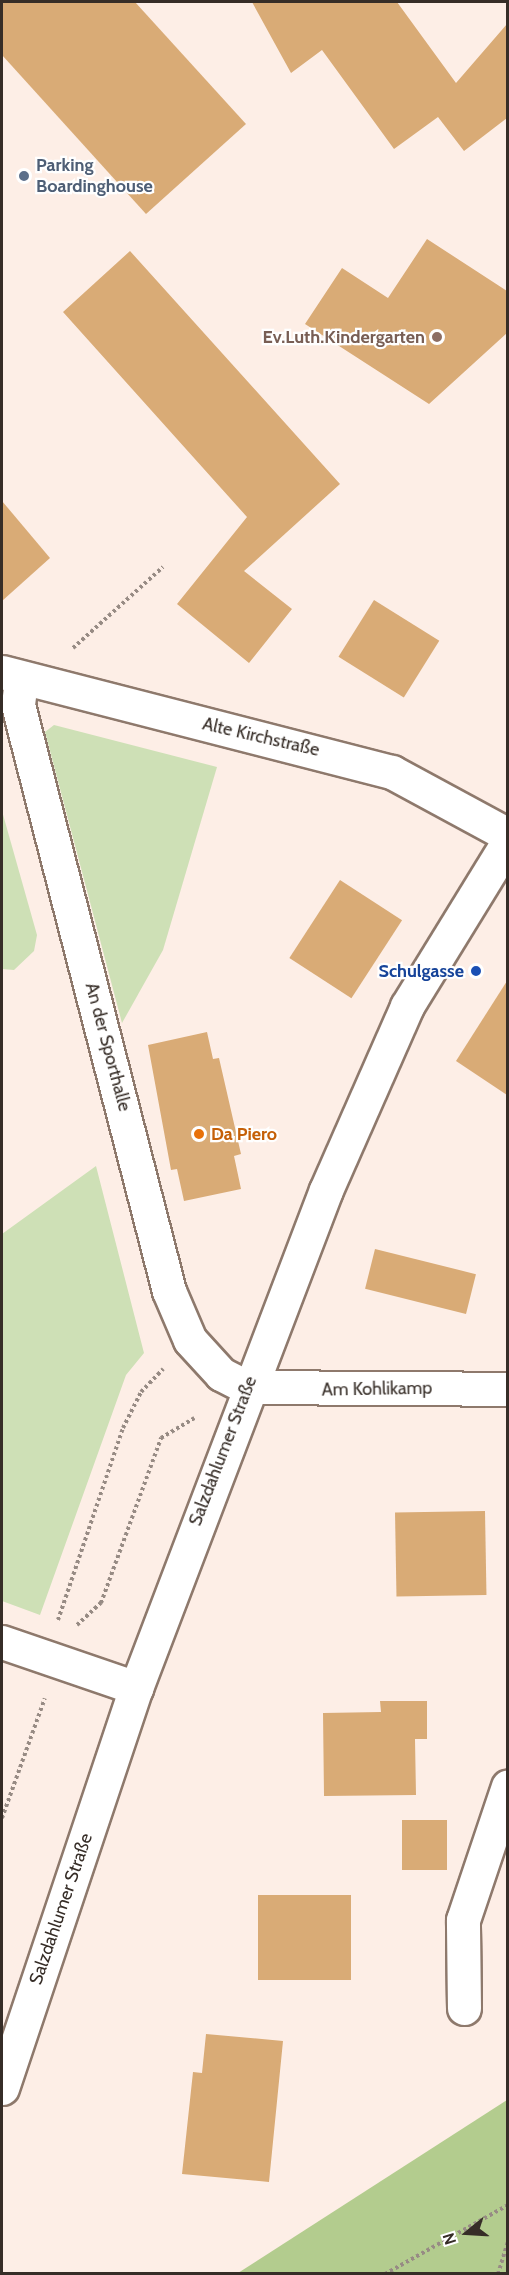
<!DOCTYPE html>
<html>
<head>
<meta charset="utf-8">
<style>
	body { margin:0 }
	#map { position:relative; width:509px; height:2275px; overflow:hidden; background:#fdeee6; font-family:Cabin,sans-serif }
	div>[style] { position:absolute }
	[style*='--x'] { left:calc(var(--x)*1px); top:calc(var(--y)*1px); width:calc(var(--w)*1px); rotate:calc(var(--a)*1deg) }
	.green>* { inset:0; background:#cee0b6 }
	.forest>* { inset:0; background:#b3cc8e }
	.building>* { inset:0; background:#d9ab76; transform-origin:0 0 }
	.path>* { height:4px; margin-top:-2px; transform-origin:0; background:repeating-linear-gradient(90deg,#978b84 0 3px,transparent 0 6px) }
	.roads { filter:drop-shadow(2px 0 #8e796c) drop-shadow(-2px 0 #8e796c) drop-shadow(0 2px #8e796c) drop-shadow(0 -2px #8e796c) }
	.street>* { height:33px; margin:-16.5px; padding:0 16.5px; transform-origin:16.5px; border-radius:16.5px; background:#fff }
	.secondary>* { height:33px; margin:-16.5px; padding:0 16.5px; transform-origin:16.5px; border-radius:16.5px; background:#fff }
	.dots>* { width:16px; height:16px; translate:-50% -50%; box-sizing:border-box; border:3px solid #fff; border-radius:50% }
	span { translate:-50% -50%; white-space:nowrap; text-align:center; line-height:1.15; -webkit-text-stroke:4.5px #fff; paint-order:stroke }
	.service-label { font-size:18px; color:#4e5e75; font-weight:700 }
	.left { translate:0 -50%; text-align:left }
	.education-label { font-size:18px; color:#785e54; font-weight:700 }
	.right { translate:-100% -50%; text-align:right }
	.street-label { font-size:18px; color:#362d27 }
	.transit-label { font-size:18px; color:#164399; font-weight:700 }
	.food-label { font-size:18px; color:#c56008; font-weight:700 }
	.frame { position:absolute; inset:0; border:3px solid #362d27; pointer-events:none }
	.north { position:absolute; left:437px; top:2203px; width:60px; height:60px; -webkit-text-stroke:4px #fff; paint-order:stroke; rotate:252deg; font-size:16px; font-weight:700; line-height:24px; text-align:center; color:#362d27 }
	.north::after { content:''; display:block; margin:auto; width:21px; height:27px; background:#362d27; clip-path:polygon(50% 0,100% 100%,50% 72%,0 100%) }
</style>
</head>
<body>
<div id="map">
	<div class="green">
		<div style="clip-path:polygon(54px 725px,217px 767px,163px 950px,122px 1023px,45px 732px)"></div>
		<div style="clip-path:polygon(2px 811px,37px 935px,34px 951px,14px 970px,2px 969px)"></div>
		<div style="clip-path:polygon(96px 1166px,144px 1353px,126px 1375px,40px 1615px,2px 1601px,2px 1234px)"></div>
	</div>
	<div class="forest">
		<div style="clip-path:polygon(507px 2100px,507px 2273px,238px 2273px)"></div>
	</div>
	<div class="building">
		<div style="clip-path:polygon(2px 2px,135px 2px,246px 124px,146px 214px,2px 55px)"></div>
		<div style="clip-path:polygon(252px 2px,397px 2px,456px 83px,507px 24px,507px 118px,464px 151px,438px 117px,394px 149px,322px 50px,291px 73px)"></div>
		<div style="clip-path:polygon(427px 239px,507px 291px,507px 333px,429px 404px,305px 324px,342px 268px,388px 298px)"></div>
		<div style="clip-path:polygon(130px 251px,340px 484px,244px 571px,292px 609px,249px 663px,177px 604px,247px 517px,63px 312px)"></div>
		<div style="clip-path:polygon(2px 501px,50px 558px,2px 601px)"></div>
		<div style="left:374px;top:600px;width:77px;height:67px;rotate:32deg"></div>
		<div style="left:340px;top:880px;width:74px;height:93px;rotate:33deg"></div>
		<div style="clip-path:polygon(507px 981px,507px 1095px,456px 1061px)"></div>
		<div style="clip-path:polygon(207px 1032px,213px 1059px,219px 1058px,241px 1154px,234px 1156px,241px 1189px,184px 1201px,177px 1169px,171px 1170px,148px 1045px)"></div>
		<div style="left:375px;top:1249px;width:104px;height:41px;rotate:14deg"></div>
		<div style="left:485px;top:1511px;width:84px;height:90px;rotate:89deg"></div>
		<div style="clip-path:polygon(380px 1701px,427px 1701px,427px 1739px,415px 1739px,416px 1795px,324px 1796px,323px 1713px,381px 1712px)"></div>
		<div style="left:402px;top:1820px;width:45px;height:50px"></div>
		<div style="left:258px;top:1895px;width:93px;height:85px"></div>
		<div style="clip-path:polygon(206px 2034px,283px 2041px,269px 2182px,182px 2174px,193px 2072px,202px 2073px)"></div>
	</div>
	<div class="path">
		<div style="--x:73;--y:648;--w:121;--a:-42"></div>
		<div style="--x:58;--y:1620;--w:203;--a:-71.3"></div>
		<div style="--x:123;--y:1428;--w:40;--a:-63.4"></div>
		<div style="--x:141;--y:1392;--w:32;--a:-46"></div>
		<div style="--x:77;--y:1625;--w:33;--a:-43"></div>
		<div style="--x:101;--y:1603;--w:176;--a:-70"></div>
		<div style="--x:161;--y:1438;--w:39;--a:-31"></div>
		<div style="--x:2;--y:1818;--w:127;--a:-70.3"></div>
		<div style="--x:385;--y:2274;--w:141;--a:-29.3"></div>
		<div style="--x:498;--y:2274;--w:34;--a:-73"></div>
	</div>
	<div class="roads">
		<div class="street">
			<div style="--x:246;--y:1387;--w:262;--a:0.4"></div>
			<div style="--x:2;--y:1642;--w:142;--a:18.9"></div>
			<div style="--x:464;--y:2008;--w:88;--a:-90.7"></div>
			<div style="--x:463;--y:1920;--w:141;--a:-71.4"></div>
		</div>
		<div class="secondary">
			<div style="--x:2;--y:672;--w:403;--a:14.4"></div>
			<div style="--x:392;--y:772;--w:132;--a:28.5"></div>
			<div style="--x:21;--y:680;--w:25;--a:97"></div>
			<div style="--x:18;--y:705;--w:605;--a:75.55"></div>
			<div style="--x:169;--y:1291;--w:53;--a:66.8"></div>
			<div style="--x:190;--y:1340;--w:46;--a:47.6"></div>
			<div style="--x:221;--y:1374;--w:28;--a:27"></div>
			<div style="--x:2;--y:2088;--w:422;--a:-71.5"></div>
			<div style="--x:136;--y:1688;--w:533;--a:-69.12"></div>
			<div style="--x:326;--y:1190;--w:201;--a:-66.2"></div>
			<div style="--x:407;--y:1006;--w:193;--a:-58.4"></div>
		</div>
	</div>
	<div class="dots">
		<div style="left:24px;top:176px;background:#5c6f8a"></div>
		<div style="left:437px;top:337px;background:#8d6e63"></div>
		<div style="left:476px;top:971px;background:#1a4fb4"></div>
		<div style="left:199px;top:1134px;background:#e8710a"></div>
	</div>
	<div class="service-label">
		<span class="left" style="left:36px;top:176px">Parking<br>Boardinghouse</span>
	</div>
	<div class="education-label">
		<span class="right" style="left:425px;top:337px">Ev.Luth.Kindergarten</span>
	</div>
	<div class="street-label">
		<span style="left:261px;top:737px;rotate:13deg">Alte Kirchstraße</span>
		<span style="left:108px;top:1047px;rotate:75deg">An der Sporthalle</span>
		<span style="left:377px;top:1389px;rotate:-1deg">Am Kohlikamp</span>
		<span style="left:223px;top:1451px;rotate:-69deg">Salzdahlumer Straße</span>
		<span style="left:61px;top:1909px;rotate:-71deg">Salzdahlumer Straße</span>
	</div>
	<div class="transit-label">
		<span class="right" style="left:464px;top:971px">Schulgasse</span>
	</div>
	<div class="food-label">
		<span class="left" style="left:211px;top:1134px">Da Piero</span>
	</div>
	<div class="frame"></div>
	<div class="north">N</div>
</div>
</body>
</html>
